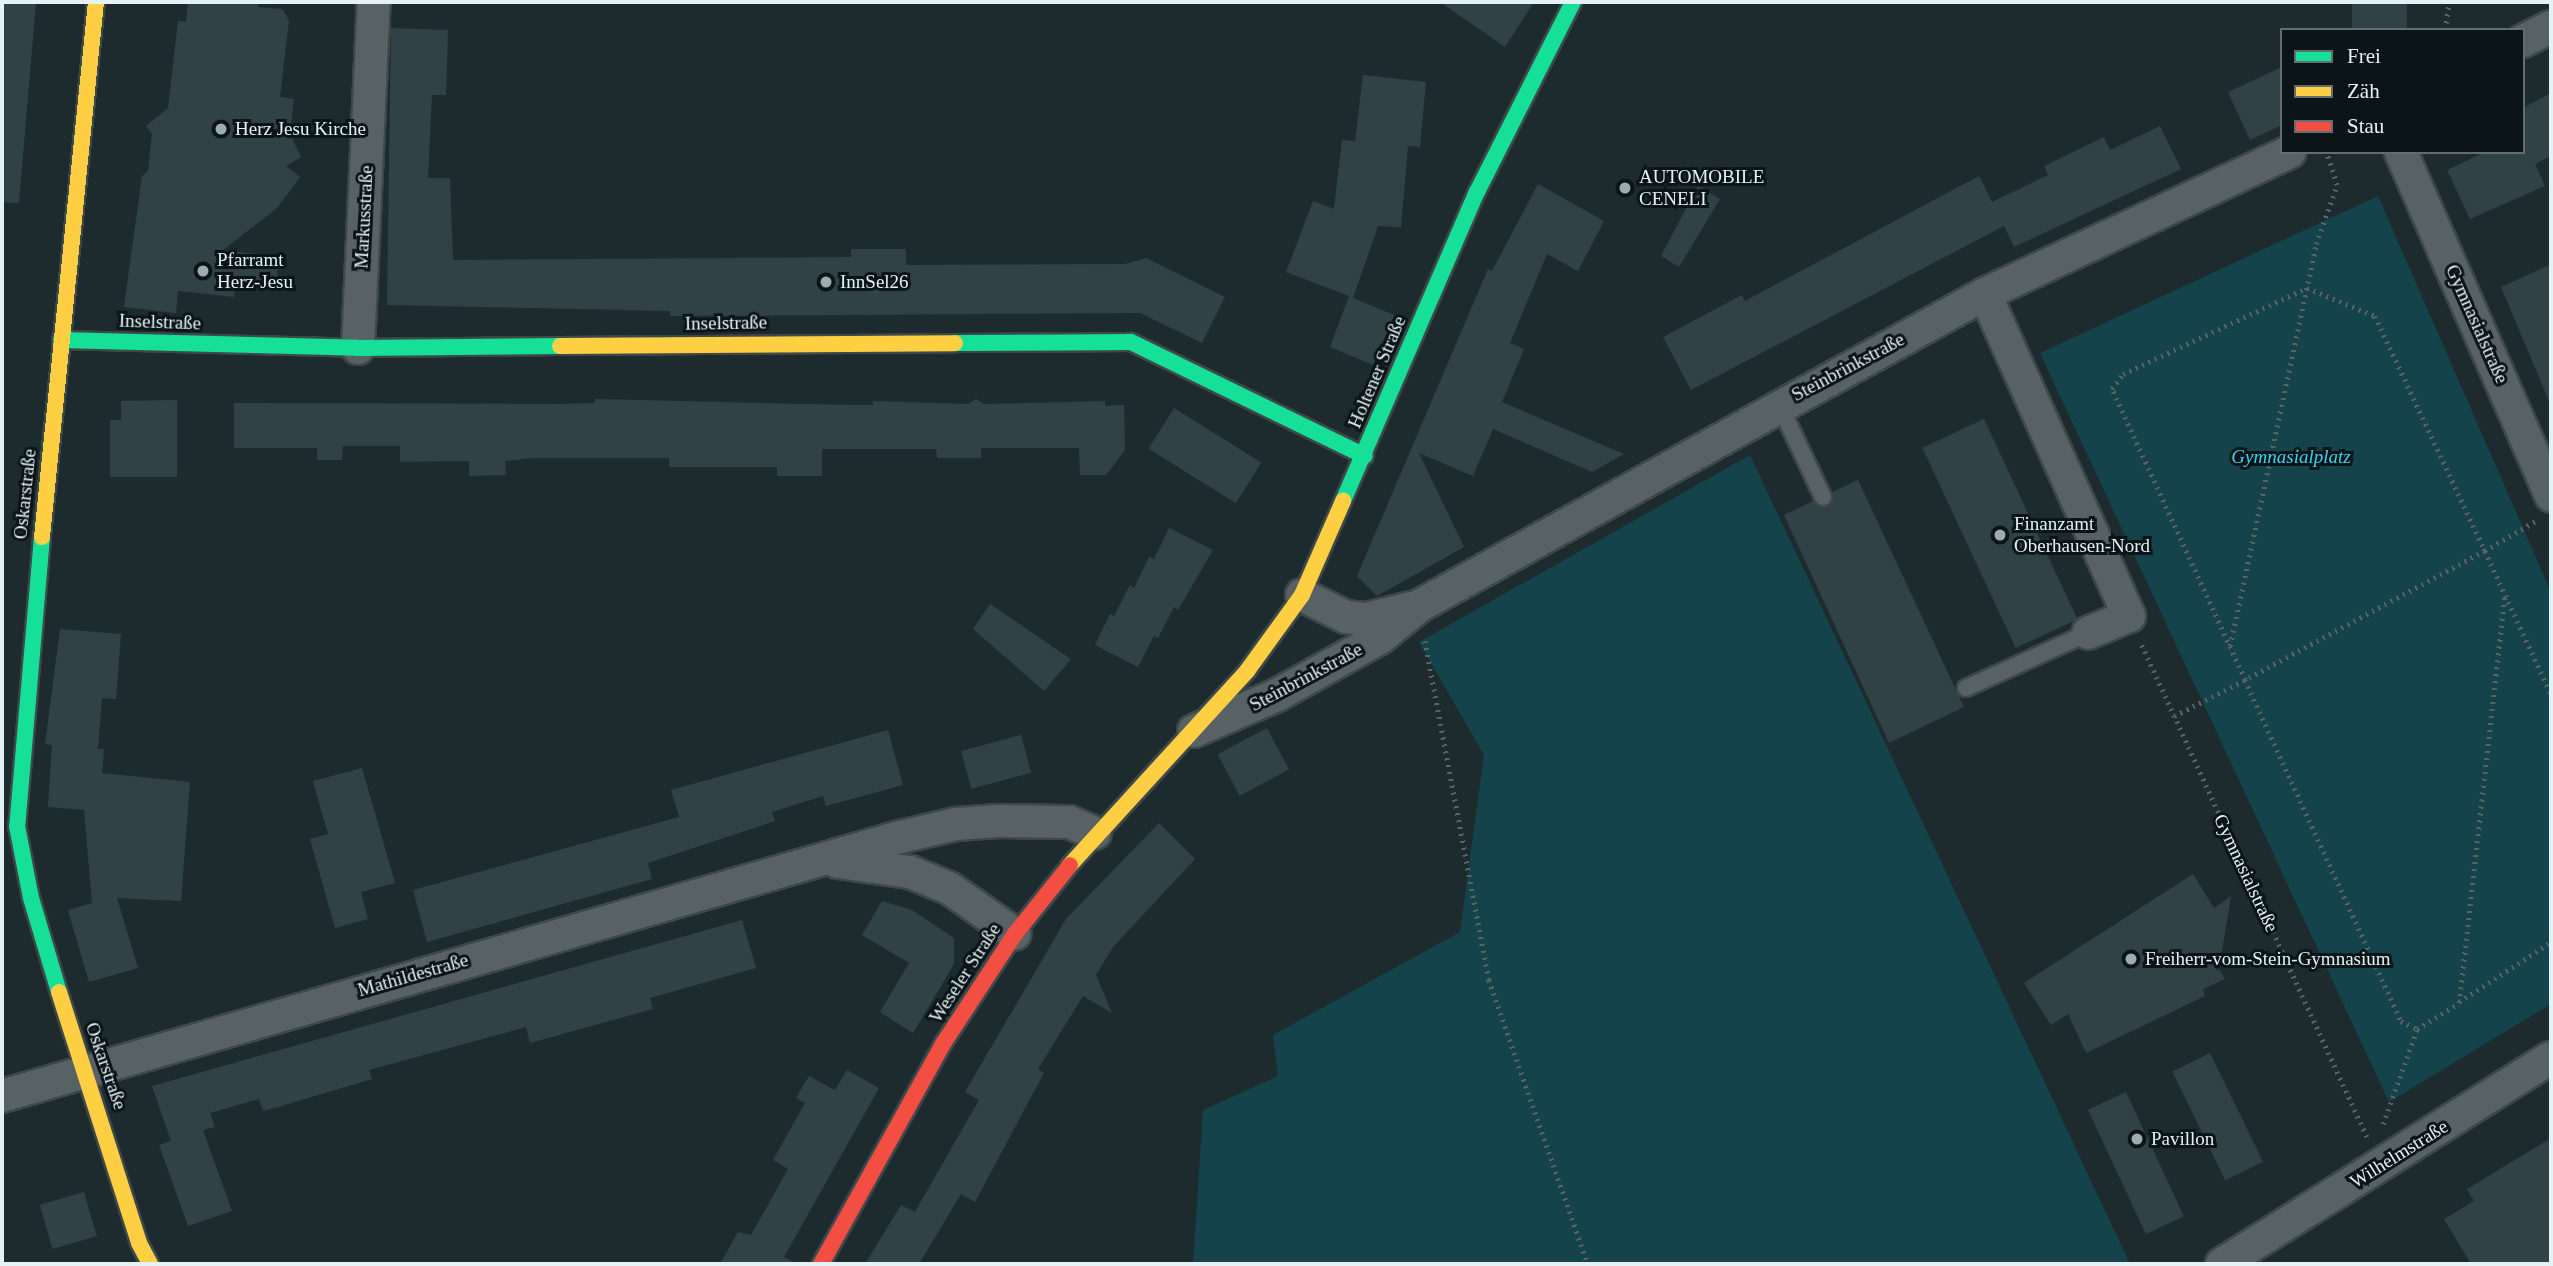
<!DOCTYPE html>
<html>
<head>
<meta charset="utf-8">
<style>
	body { margin:0 }
	#map { position:relative; width:2553px; height:1266px; overflow:hidden; background:#1e2b2e; font-family:Georgia,serif }
	div>[style] { position:absolute }
	[style*='--x'] { left:calc(var(--x)*1px); top:calc(var(--y)*1px); width:calc(var(--w)*1px); rotate:calc(var(--a)*1deg) }
	.green>* { inset:0; background:#15434c }
	.building>* { inset:0; background:#314246; transform-origin:0 0 }
	.path>* { height:4.5px; margin-top:-2.25px; transform-origin:0; background:repeating-linear-gradient(90deg,#596264 0 2px,transparent 0 7px) }
	.roads { filter:drop-shadow(2px 0 #3d484a) drop-shadow(-2px 0 #3d484a) drop-shadow(0 2px #3d484a) drop-shadow(0 -2px #3d484a) }
	.lane>* { height:16px; margin:-8px; padding:0 8px; transform-origin:8px; border-radius:8px; background:#586264 }
	.street>* { height:32px; margin:-16px; padding:0 16px; transform-origin:16px; border-radius:16px; background:#586264 }
	.fast>* { height:16px; margin:-8px; padding:0 8px; transform-origin:8px; border-radius:8px; background:#16e098 }
	.slow>* { height:16px; margin:-8px; padding:0 8px; transform-origin:8px; border-radius:8px; background:#ffcf43 }
	.jam>* { height:16px; margin:-8px; padding:0 8px; transform-origin:8px; border-radius:8px; background:#f24e42 }
	.dots>* { width:19px; height:19px; translate:-50% -50%; box-sizing:border-box; border:4px solid #0b1518; border-radius:50% }
	span { translate:-50% -50%; white-space:nowrap; text-align:center; line-height:1.15; -webkit-text-stroke:6px #0b1518; paint-order:stroke }
	.poi-label { font-size:19px; color:#e4f2f5 }
	.left { translate:0 -50%; text-align:left }
	.street-label { font-size:19px; color:#e4f2f5 }
	.park-label { font-size:19px; color:#2bd8f6; font-style:italic }
	.frame { position:absolute; inset:0; border:4px solid #e4f2f5; pointer-events:none }
	.legend { position:absolute; left:2280px; top:28px; width:245px; height:126px; box-sizing:border-box; background:#0b1518; border:2px solid #626d70; margin:0; padding:9px 12px; list-style:none; font-size:21px; color:#e4f2f5 }
	.legend li { display:flex; align-items:center; gap:14px; height:35px }
	.legend b { width:35px; border:2px solid #626d70 }
</style>
</head>
<body>
<div id="map">
	<div class="green">
		<div style="clip-path:polygon(2378px 196px,2551px 592px,2551px 1004px,2389px 1102px,2040px 353px)"></div>
		<div style="clip-path:polygon(1750px 455px,2130px 1264px,1193px 1264px,1203px 1110px,1278px 1076px,1273px 1035px,1460px 932px,1484px 755px,1419px 642px)"></div>
	</div>
	<div class="building">
		<div style="clip-path:polygon(2px 2px,36px 2px,19px 203px,2px 202px)"></div>
		<div style="clip-path:polygon(188px 2px,258px 2px,258px 7px,282px 9px,289px 20px,280px 97px,294px 99px,290px 134px,301px 157px,286px 166px,300px 177px,277px 208px,223px 250px,280px 257px,276px 286px,236px 281px,234px 297px,178px 291px,176px 313px,124px 307px,142px 176px,148px 171px,152px 134px,146px 126px,168px 108px,178px 21px,186px 22px)"></div>
		<div style="clip-path:polygon(1440px 2px,1534px 2px,1505px 47px)"></div>
		<div style="left:2352px;top:2px;width:55px;height:28px"></div>
		<div style="clip-path:polygon(391px 28px,448px 30px,446px 95px,432px 95px,428px 178px,450px 178px,453px 260px,851px 257px,851px 249px,906px 249px,906px 265px,1125px 264px,1146px 258px,1225px 297px,1202px 343px,1140px 313px,670px 316px,670px 311px,387px 305px)"></div>
		<div style="clip-path:polygon(2282px 67px,2282px 125px,2250px 140px,2228px 92px)"></div>
		<div style="clip-path:polygon(1363px 75px,1426px 82px,1420px 147px,1408px 146px,1401px 227px,1378px 226px,1353px 298px,1394px 315px,1373px 365px,1330px 347px,1349px 296px,1286px 272px,1313px 201px,1334px 209px,1342px 140px,1355px 141px)"></div>
		<div style="clip-path:polygon(2551px 93px,2551px 156px,2535px 164px,2545px 186px,2470px 219px,2447px 170px,2485px 152px,2523px 152px,2523px 108px)"></div>
		<div style="clip-path:polygon(2160px 126px,2181px 169px,2014px 247px,2004px 226px,1691px 390px,1663px 337px,1742px 295px,1745px 301px,1979px 176px,1992px 202px,2048px 175px,2044px 166px,2104px 137px,2110px 150px)"></div>
		<div style="clip-path:polygon(1538px 184px,1604px 221px,1578px 271px,1547px 254px,1510px 343px,1524px 349px,1502px 402px,1624px 454px,1592px 472px,1493px 429px,1473px 476px,1419px 453px,1464px 547px,1377px 596px,1357px 576px,1488px 269px,1492px 271px)"></div>
		<div style="clip-path:polygon(1698px 186px,1720px 199px,1679px 267px,1661px 256px)"></div>
		<div style="clip-path:polygon(2551px 264px,2551px 406px,2501px 287px)"></div>
		<div style="clip-path:polygon(595px 399px,847px 405px,873px 405px,873px 401px,968px 404px,976px 399px,984px 404px,1105px 401px,1105px 406px,1124px 405px,1125px 450px,1106px 475px,1080px 475px,1079px 448px,981px 448px,981px 458px,937px 458px,936px 449px,822px 449px,822px 476px,777px 476px,777px 467px,669px 467px,669px 458px,532px 458px,505px 461px,506px 475px,469px 476px,469px 461px,400px 462px,400px 446px,343px 446px,342px 460px,317px 460px,317px 448px,234px 448px,234px 403px,562px 404px,595px 403px)"></div>
		<div style="clip-path:polygon(177px 400px,177px 477px,110px 477px,110px 420px,121px 420px,121px 401px)"></div>
		<div style="left:1174px;top:408px;width:103px;height:48px;rotate:32deg"></div>
		<div style="left:1984px;top:419px;width:221px;height:68px;rotate:65deg"></div>
		<div style="clip-path:polygon(1858px 480px,1964px 707px,1889px 743px,1784px 515px,1813px 501px,1827px 507px,1832px 492px)"></div>
		<div style="clip-path:polygon(1169px 528px,1213px 550px,1178px 610px,1174px 607px,1158px 638px,1154px 636px,1138px 667px,1095px 645px,1110px 614px,1114px 616px,1130px 585px,1134px 588px,1149px 557px,1154px 559px)"></div>
		<div style="clip-path:polygon(990px 604px,1071px 659px,1044px 691px,973px 629px)"></div>
		<div style="clip-path:polygon(60px 629px,121px 634px,116px 699px,102px 698px,98px 749px,104px 749px,102px 773px,190px 782px,181px 901px,117px 898px,138px 968px,89px 982px,68px 910px,92px 903px,84px 810px,48px 807px,52px 745px,45px 744px)"></div>
		<div style="left:1267px;top:728px;width:47px;height:56px;rotate:62deg"></div>
		<div style="clip-path:polygon(888px 730px,903px 785px,826px 806px,823px 796px,772px 812px,775px 821px,648px 863px,652px 879px,427px 942px,413px 890px,679px 817px,671px 790px)"></div>
		<div style="left:1021px;top:735px;width:39px;height:62px;rotate:75deg"></div>
		<div style="clip-path:polygon(362px 768px,395px 883px,361px 892px,368px 919px,335px 928px,310px 839px,328px 834px,313px 781px)"></div>
		<div style="clip-path:polygon(1159px 823px,1195px 859px,1113px 947px,1096px 975px,1112px 1013px,1083px 996px,1038px 1069px,1044px 1073px,975px 1202px,961px 1194px,919px 1264px,865px 1264px,901px 1205px,915px 1212px,979px 1100px,965px 1092px,1066px 919px)"></div>
		<div style="clip-path:polygon(2193px 874px,2214px 908px,2231px 896px,2219px 969px,2225px 979px,2203px 989px,2205px 996px,2086px 1053px,2068px 1014px,2051px 1025px,2024px 983px)"></div>
		<div style="clip-path:polygon(882px 901px,912px 910px,954px 938px,954px 964px,913px 1033px,880px 1012px,909px 963px,862px 935px)"></div>
		<div style="clip-path:polygon(742px 920px,756px 968px,650px 998px,653px 1009px,530px 1043px,526px 1027px,369px 1070px,372px 1079px,278px 1107px,263px 1111px,259px 1099px,210px 1113px,215px 1127px,203px 1130px,232px 1211px,188px 1226px,159px 1145px,171px 1141px,152px 1086px)"></div>
		<div style="left:2210px;top:1053px;width:121px;height:42px;rotate:64deg"></div>
		<div style="clip-path:polygon(847px 1070px,879px 1088px,784px 1257px,797px 1264px,720px 1264px,738px 1232px,751px 1235px,788px 1169px,773px 1160px,805px 1103px,796px 1098px,809px 1076px,835px 1090px)"></div>
		<div style="left:2126px;top:1092px;width:137px;height:42px;rotate:65deg"></div>
		<div style="clip-path:polygon(2551px 1138px,2551px 1264px,2471px 1264px,2444px 1219px,2474px 1201px,2467px 1189px)"></div>
		<div style="left:84px;top:1192px;width:46px;height:46px;rotate:74deg"></div>
	</div>
	<div class="path">
		<div style="--x:2445;--y:30;--w:28;--a:-82"></div>
		<div style="--x:2307;--y:288;--w:74;--a:22.4"></div>
		<div style="--x:2375;--y:316;--w:259;--a:64.9"></div>
		<div style="--x:2485;--y:551;--w:272;--a:151.7"></div>
		<div style="--x:2245;--y:680;--w:320;--a:-114.6"></div>
		<div style="--x:2112;--y:389;--w:19;--a:-54"></div>
		<div style="--x:2123;--y:374;--w:203;--a:-25.1"></div>
		<div style="--x:2535;--y:522;--w:58;--a:149.9"></div>
		<div style="--x:2485;--y:551;--w:157;--a:65.2"></div>
		<div style="--x:1425;--y:641;--w:345;--a:79.3"></div>
		<div style="--x:1489;--y:980;--w:301;--a:70.8"></div>
		<div style="--x:2142;--y:645;--w:541;--a:65.42"></div>
		<div style="--x:2230;--y:646;--w:411;--a:-77.9"></div>
		<div style="--x:2316;--y:244;--w:63;--a:-70.4"></div>
		<div style="--x:2337;--y:185;--w:35;--a:-108"></div>
		<div style="--x:2174;--y:716;--w:80;--a:-26.9"></div>
		<div style="--x:2245;--y:680;--w:375;--a:65.4"></div>
		<div style="--x:2401;--y:1021;--w:18;--a:27"></div>
		<div style="--x:2417;--y:1029;--w:49;--a:-31.8"></div>
		<div style="--x:2459;--y:1003;--w:411;--a:-83.6"></div>
		<div style="--x:2459;--y:1002;--w:110;--a:-33.1"></div>
		<div style="--x:2383;--y:1124;--w:101;--a:-70.3"></div>
	</div>
	<div class="roads">
		<div class="lane">
			<div style="--x:1779;--y:404;--w:103;--a:64.7"></div>
			<div style="--x:1966;--y:688;--w:134;--a:-24.3"></div>
		</div>
		<div class="street">
			<div style="--x:2523;--y:41;--w:31;--a:-27"></div>
			<div style="--x:2401;--y:152;--w:375;--a:66.4"></div>
			<div style="--x:1985;--y:294;--w:353;--a:65.9"></div>
			<div style="--x:2129;--y:616;--w:44;--a:157.5"></div>
			<div style="--x:358;--y:348;--w:346;--a:-87.4"></div>
			<div style="--x:1302;--y:595;--w:49;--a:26.6"></div>
			<div style="--x:1346;--y:617;--w:20;--a:6"></div>
			<div style="--x:1366;--y:619;--w:46;--a:-13.7"></div>
			<div style="--x:1194;--y:731;--w:90;--a:-23.4"></div>
			<div style="--x:1277;--y:695;--w:118;--a:-29"></div>
			<div style="--x:1380;--y:638;--w:50;--a:-39.4"></div>
			<div style="--x:1419;--y:606;--w:646;--a:-28.87"></div>
			<div style="--x:1985;--y:294;--w:336;--a:-25"></div>
			<div style="--x:838;--y:862;--w:73;--a:7.9"></div>
			<div style="--x:910;--y:872;--w:42;--a:22.3"></div>
			<div style="--x:949;--y:888;--w:80;--a:34.9"></div>
			<div style="--x:2;--y:1096;--w:935;--a:-16.09"></div>
			<div style="--x:900;--y:837;--w:57;--a:-13.1"></div>
			<div style="--x:956;--y:824;--w:43;--a:-4"></div>
			<div style="--x:999;--y:821;--w:70;--a:0.8"></div>
			<div style="--x:1069;--y:822;--w:28;--a:23"></div>
			<div style="--x:2222;--y:1264;--w:388;--a:-32.1"></div>
		</div>
		<div class="fast">
			<div style="--x:61;--y:340;--w:297;--a:1.5"></div>
			<div style="--x:358;--y:348;--w:202;--a:-0.6"></div>
			<div style="--x:955;--y:343;--w:176;--a:-0.3"></div>
			<div style="--x:1131;--y:342;--w:260;--a:26"></div>
			<div style="--x:1343;--y:501;--w:337;--a:-66.6"></div>
			<div style="--x:1477;--y:192;--w:213;--a:-63.2"></div>
			<div style="--x:42;--y:537;--w:290;--a:94.9"></div>
			<div style="--x:17;--y:826;--w:73;--a:79"></div>
			<div style="--x:31;--y:898;--w:98;--a:73.4"></div>
		</div>
		<div class="slow">
			<div style="--x:560;--y:346;--w:395;--a:-0.4"></div>
			<div style="--x:42;--y:537;--w:538;--a:-84.24"></div>
			<div style="--x:1070;--y:865;--w:263;--a:-47.6"></div>
			<div style="--x:1247;--y:671;--w:94;--a:-54.1"></div>
			<div style="--x:1302;--y:595;--w:103;--a:-66.4"></div>
			<div style="--x:59;--y:992;--w:263;--a:72.3"></div>
			<div style="--x:139;--y:1243;--w:24;--a:62"></div>
		</div>
		<div class="jam">
			<div style="--x:821;--y:1264;--w:252;--a:-61"></div>
			<div style="--x:943;--y:1044;--w:131;--a:-56.8"></div>
			<div style="--x:1015;--y:934;--w:88;--a:-51.4"></div>
		</div>
	</div>
	<div class="dots">
		<div style="left:221px;top:129px;background:#9facaf"></div>
		<div style="left:1625px;top:188px;background:#9facaf"></div>
		<div style="left:203px;top:271px;background:#9facaf"></div>
		<div style="left:826px;top:282px;background:#9facaf"></div>
		<div style="left:2000px;top:535px;background:#9facaf"></div>
		<div style="left:2131px;top:959px;background:#9facaf"></div>
		<div style="left:2137px;top:1139px;background:#9facaf"></div>
	</div>
	<div class="poi-label">
		<span class="left" style="left:235px;top:129px">Herz Jesu Kirche</span>
		<span class="left" style="left:1639px;top:188px">AUTOMOBILE<br>CENELI</span>
		<span class="left" style="left:217px;top:271px">Pfarramt<br>Herz-Jesu</span>
		<span class="left" style="left:840px;top:282px">InnSel26</span>
		<span class="left" style="left:2014px;top:535px">Finanzamt<br>Oberhausen-Nord</span>
		<span class="left" style="left:2145px;top:959px">Freiherr-vom-Stein-Gymnasium</span>
		<span class="left" style="left:2151px;top:1139px">Pavillon</span>
	</div>
	<div class="street-label">
		<span style="left:364px;top:217px;rotate:-87deg">Markusstraße</span>
		<span style="left:160px;top:322px;rotate:2deg">Inselstraße</span>
		<span style="left:726px;top:323px;rotate:-1deg">Inselstraße</span>
		<span style="left:2477px;top:324px;rotate:66deg">Gymnasialstraße</span>
		<span style="left:1848px;top:367px;rotate:-28deg">Steinbrinkstraße</span>
		<span style="left:1377px;top:372px;rotate:-67deg">Holtener Straße</span>
		<span style="left:25px;top:494px;rotate:-84deg">Oskarstraße</span>
		<span style="left:1306px;top:677px;rotate:-28deg">Steinbrinkstraße</span>
		<span style="left:2246px;top:873px;rotate:65deg">Gymnasialstraße</span>
		<span style="left:965px;top:973px;rotate:-57deg">Weseler Straße</span>
		<span style="left:413px;top:975px;rotate:-16deg">Mathildestraße</span>
		<span style="left:106px;top:1066px;rotate:71deg">Oskarstraße</span>
		<span style="left:2399px;top:1154px;rotate:-32deg">Wilhelmstraße</span>
	</div>
	<div class="park-label">
		<span style="left:2291px;top:457px">Gymnasialplatz</span>
	</div>
	<div class="frame"></div>
	<ul class="legend">
	<li><b style="height:9px;background:#16e098"></b>Frei</li>
	<li><b style="height:9px;background:#ffcf43"></b>Zäh</li>
	<li><b style="height:9px;background:#f24e42"></b>Stau</li>
	</ul>
</div>
</body>
</html>
